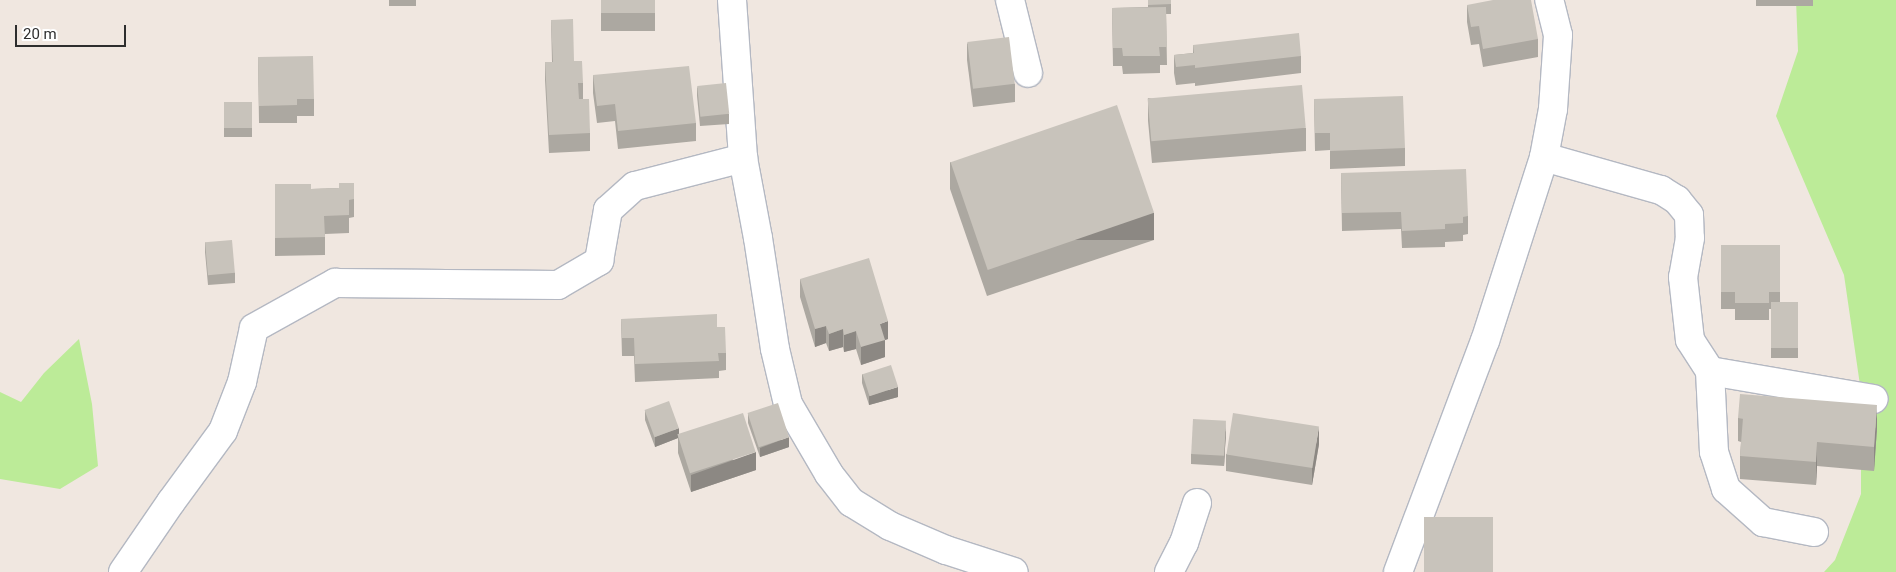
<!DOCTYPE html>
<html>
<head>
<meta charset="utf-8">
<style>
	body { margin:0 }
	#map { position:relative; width:1896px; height:572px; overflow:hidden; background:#f0e7e0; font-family:Roboto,sans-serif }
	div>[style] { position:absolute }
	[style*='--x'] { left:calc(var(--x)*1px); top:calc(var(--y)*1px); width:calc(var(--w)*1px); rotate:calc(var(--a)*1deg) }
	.green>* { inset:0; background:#bceb98 }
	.roads { filter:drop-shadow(1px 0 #b4b8c2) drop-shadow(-1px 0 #b4b8c2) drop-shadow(0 1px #b4b8c2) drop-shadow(0 -1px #b4b8c2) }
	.minor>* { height:28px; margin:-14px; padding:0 14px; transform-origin:14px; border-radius:14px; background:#fff }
	.wall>* { inset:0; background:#aca8a1; transform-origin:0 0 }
	.shaded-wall>* { inset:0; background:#8c8883; transform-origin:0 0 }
	.building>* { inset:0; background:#c8c3bb; transform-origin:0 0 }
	span { translate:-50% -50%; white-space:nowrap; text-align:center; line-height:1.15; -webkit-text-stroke:4px #fff; paint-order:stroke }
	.scale { position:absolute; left:15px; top:25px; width:111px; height:22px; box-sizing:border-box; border:2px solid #2e2e2e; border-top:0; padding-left:6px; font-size:15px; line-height:18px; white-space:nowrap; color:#2e2e2e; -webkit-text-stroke:4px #fff; paint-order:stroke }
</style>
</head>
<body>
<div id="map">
	<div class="green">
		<div style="clip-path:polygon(1796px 0,1896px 0,1896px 572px,1824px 572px,1835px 560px,1861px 494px,1861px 392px,1844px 275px,1776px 116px,1798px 51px)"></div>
		<div style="clip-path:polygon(79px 339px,92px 404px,98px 466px,60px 489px,0 479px,0 392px,21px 402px,44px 373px)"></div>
	</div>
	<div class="roads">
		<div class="minor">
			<div style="--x:732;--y:0;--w:158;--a:86"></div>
			<div style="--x:743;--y:158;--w:81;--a:79.4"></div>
			<div style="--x:758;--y:238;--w:112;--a:81.3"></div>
			<div style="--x:775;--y:349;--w:57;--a:76.7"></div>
			<div style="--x:788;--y:404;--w:81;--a:59.6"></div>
			<div style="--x:829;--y:474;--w:36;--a:52"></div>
			<div style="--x:851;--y:502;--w:46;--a:31.6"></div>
			<div style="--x:890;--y:526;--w:61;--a:23.2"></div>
			<div style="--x:946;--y:550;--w:71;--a:17.9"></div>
			<div style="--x:1010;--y:0;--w:75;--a:76.1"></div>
			<div style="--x:1544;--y:157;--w:122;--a:15.8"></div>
			<div style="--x:1661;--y:190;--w:19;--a:32"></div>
			<div style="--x:1677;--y:200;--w:19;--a:51"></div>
			<div style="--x:1689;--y:215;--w:23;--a:88"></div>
			<div style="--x:1690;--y:238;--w:40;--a:100"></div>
			<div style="--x:1683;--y:277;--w:63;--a:83.7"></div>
			<div style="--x:1690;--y:340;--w:37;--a:57"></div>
			<div style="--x:1710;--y:371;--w:166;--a:9.7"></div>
			<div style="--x:1710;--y:371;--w:81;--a:87.2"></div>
			<div style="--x:1714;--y:452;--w:39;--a:72"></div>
			<div style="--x:1726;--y:489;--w:50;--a:41.7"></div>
			<div style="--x:1763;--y:522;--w:52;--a:11.1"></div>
			<div style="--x:123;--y:572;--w:85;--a:-55.6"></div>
			<div style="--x:171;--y:502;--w:88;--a:-53.8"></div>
			<div style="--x:223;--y:431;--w:53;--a:-68.8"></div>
			<div style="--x:242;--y:382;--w:55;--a:-77.5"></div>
			<div style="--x:254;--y:328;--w:93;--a:-29.1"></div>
			<div style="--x:335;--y:283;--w:223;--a:0.5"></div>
			<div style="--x:558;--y:285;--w:48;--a:-30.3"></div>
			<div style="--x:599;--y:261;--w:52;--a:-80"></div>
			<div style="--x:608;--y:210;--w:36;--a:-42"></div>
			<div style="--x:635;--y:186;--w:112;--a:-14.5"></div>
			<div style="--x:1169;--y:572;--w:33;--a:-63"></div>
			<div style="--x:1184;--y:543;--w:42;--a:-72"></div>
			<div style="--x:1398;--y:572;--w:247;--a:-69.4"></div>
			<div style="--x:1485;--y:341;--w:193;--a:-72.2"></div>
			<div style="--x:1544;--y:157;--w:49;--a:-79.4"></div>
			<div style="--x:1553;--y:109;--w:74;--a:-86.1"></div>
			<div style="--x:1558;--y:35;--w:36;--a:-104"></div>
		</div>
	</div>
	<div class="wall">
		<div style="left:389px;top:0;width:27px;height:6px"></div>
		<div style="left:601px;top:0;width:54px;height:31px"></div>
		<div style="clip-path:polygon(1148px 0,1171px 0,1171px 14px,1166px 14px,1167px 65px,1160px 65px,1160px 73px,1123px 74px,1122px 66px,1113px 66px,1112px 8px,1148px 7px)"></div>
		<div style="left:1756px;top:0;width:57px;height:6px"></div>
		<div style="clip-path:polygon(1467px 5px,1538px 39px,1538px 57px,1483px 67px,1479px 44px,1471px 45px,1467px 22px)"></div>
		<div style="clip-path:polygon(551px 20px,574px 61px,583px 83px,583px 99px,590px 133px,590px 151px,549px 153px,545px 80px,545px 62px,552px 62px)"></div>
		<div style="clip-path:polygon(967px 43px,1015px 84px,1015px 102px,973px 107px,967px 60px)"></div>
		<div style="clip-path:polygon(1193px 45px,1301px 56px,1301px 73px,1195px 86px,1195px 83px,1176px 85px,1174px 73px,1174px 55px,1193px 53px)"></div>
		<div style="clip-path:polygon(258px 57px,314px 99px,314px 116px,297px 116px,297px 123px,259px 123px)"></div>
		<div style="clip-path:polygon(593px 75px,696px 123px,696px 141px,618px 149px,615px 121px,597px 123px,593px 93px)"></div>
		<div style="clip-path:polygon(697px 87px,729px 114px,729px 124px,700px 126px,697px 96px)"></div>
		<div style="clip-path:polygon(1148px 98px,1306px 128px,1306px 151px,1152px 163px,1148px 121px)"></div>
		<div style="clip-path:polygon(1314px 99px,1405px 148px,1405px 166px,1330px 169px,1330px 150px,1315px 151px)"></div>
		<div style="left:224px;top:102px;width:28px;height:35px"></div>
		<div style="clip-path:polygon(950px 162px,1154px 240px,987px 296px,950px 189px)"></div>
		<div style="clip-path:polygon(1341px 173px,1468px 216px,1468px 234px,1463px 235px,1463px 241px,1445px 242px,1445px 247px,1402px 248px,1401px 229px,1342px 231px)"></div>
		<div style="clip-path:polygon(354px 183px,354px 217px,349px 218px,349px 233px,325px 234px,325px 255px,275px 256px,275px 184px,311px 189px,339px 188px)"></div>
		<div style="clip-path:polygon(205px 242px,235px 273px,235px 283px,208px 285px,205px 252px)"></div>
		<div style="clip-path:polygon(1721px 245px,1780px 245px,1780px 302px,1798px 302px,1798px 358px,1771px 358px,1771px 309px,1769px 309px,1769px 320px,1735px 320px,1735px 309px,1721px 309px)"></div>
		<div style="clip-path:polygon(800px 279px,888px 339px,885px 340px,885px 357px,861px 365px,856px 349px,844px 352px,843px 347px,829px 351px,826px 343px,815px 347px,800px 297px)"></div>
		<div style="clip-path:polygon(621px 319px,717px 327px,726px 353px,726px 370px,719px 371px,719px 378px,635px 382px,634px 356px,622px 356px)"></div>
		<div style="clip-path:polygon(862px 374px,898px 397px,869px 405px,862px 383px)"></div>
		<div style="clip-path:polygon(645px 410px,679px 435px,756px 470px,691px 492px,678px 453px,678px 438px,655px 447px,645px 420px)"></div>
		<div style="clip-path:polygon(748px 413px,789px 447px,760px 457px,748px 423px)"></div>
		<div style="clip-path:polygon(1738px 418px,1877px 428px,1874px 471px,1817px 466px,1816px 485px,1740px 479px,1740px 456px,1741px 442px,1738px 441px)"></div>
		<div style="clip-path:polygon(1226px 431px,1224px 466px,1191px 464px,1191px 454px)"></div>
		<div style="clip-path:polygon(1319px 444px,1312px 485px,1226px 471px,1226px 454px)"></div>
	</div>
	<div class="shaded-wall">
		<div style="left:1154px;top:213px;width:27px;height:176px;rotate:90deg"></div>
		<div style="clip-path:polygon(888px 321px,888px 339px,885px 340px,885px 357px,861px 365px,861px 347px,880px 324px)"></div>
		<div style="clip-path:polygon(826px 326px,826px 343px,815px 347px,815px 329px)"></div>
		<div style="clip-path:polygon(843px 329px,843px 347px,829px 351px,829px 334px)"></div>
		<div style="clip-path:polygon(856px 331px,856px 349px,844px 352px,844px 335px)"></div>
		<div style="clip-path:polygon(898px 387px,898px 397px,869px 405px,869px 396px)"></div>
		<div style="clip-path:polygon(1877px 405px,1877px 428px,1874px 471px,1874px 447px)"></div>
		<div style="clip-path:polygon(1226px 421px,1226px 431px,1224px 466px,1224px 456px)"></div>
		<div style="clip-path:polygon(1319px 427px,1319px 444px,1312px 485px,1312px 467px)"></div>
		<div style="clip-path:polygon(679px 428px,679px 438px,678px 435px,678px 438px,655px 447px,655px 437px)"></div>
		<div style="clip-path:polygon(789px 437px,789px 447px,760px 457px,760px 448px)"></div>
		<div style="clip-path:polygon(1817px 442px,1817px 466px,1816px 485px,1816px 462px)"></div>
		<div style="clip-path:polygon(756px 452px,756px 470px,691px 492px,691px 475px)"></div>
	</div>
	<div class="building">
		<div style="left:601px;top:0;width:54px;height:13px"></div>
		<div style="clip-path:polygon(1148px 0,1171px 0,1171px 4px,1148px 5px)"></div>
		<div style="clip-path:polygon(1493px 0,1531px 0,1538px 39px,1483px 49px,1479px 26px,1471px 27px,1467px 5px)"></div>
		<div style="clip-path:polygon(1166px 7px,1167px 47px,1159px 47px,1160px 56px,1123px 56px,1122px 48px,1113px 48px,1112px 8px)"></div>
		<div style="clip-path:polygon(573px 19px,574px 61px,582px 61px,583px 83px,578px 83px,579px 99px,589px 99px,590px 133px,549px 135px,545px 62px,553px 62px,551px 20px)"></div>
		<div style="clip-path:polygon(1299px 33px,1301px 56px,1195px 68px,1195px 65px,1176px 67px,1174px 55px,1194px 53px,1193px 45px)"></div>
		<div style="left:1009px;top:37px;width:47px;height:42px;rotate:83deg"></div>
		<div style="clip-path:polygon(313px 56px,314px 99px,297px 99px,297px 105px,259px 106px,258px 57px)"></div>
		<div style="clip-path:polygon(689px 66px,696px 123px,618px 131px,615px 104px,597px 106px,593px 75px)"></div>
		<div style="left:726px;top:83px;width:31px;height:29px;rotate:84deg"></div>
		<div style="left:1302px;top:85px;width:43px;height:155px;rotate:85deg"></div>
		<div style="clip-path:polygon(1403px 96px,1405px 148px,1330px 151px,1330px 133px,1315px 133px,1314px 99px)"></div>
		<div style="left:224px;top:102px;width:28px;height:26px"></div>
		<div style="left:1117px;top:105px;width:114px;height:176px;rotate:71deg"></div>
		<div style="clip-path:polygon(1466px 169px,1468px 216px,1463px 217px,1463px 223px,1445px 224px,1445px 229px,1402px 231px,1401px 212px,1342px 213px,1341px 173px)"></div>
		<div style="clip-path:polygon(339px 183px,354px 183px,354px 199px,349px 200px,349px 215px,324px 216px,325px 237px,275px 238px,275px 184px,311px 184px,311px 189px,339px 188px)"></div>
		<div style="left:232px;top:240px;width:33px;height:27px;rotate:85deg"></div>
		<div style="clip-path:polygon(1721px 245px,1780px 245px,1780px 292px,1769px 292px,1769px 303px,1735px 303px,1735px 292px,1721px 292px)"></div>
		<div style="clip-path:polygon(869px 258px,888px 321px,880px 324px,885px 340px,861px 347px,856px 331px,844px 335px,843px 329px,829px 334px,826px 326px,815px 329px,800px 279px)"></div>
		<div style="left:1771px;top:302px;width:27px;height:46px"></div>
		<div style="clip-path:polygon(717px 314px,717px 327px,725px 327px,726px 353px,718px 353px,719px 361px,635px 364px,634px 338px,622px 338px,621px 319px)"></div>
		<div style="left:891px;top:365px;width:23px;height:30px;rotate:72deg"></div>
		<div style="clip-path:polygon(1740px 394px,1877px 405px,1874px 447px,1817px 442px,1816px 462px,1740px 456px,1743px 418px,1738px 418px)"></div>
		<div style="left:669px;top:401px;width:29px;height:26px;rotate:70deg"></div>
		<div style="left:778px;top:403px;width:36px;height:32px;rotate:72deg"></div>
		<div style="left:743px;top:413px;width:41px;height:69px;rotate:72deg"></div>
		<div style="left:1233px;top:413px;width:87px;height:42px;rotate:9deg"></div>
		<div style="left:1193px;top:419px;width:33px;height:35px;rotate:3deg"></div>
		<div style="left:1424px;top:517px;width:69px;height:55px"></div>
	</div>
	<div class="scale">20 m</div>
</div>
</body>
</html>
